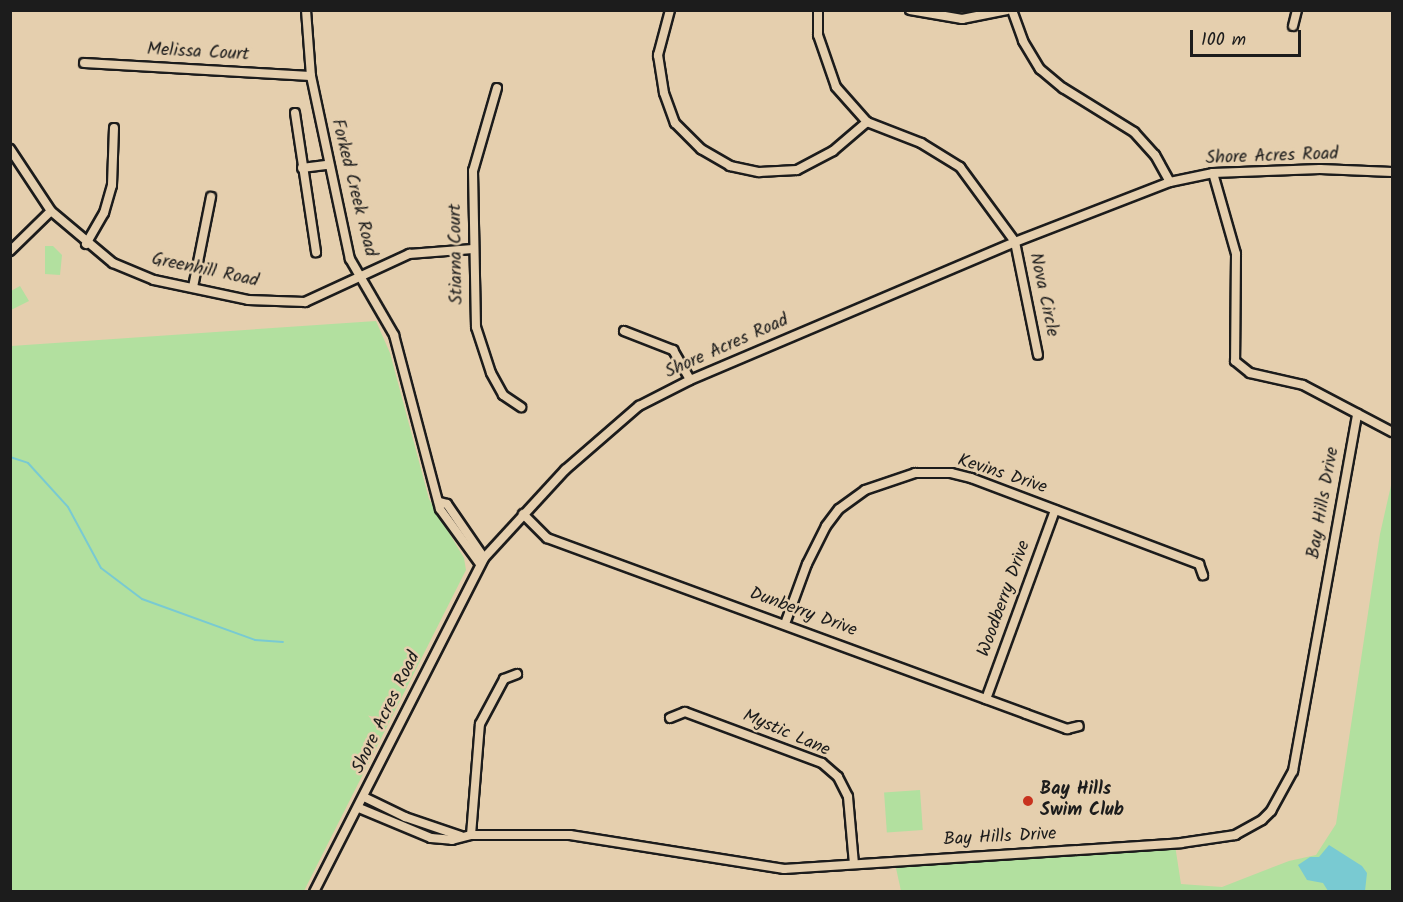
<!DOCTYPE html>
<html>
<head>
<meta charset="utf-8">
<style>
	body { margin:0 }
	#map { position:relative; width:1403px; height:902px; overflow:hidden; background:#e5cfae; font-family:Kalam,sans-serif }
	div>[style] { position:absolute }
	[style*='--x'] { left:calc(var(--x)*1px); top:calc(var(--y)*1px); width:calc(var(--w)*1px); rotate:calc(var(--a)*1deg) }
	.green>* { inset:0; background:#b2e09f; transform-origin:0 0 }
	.water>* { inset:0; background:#79cad2 }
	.stream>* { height:2px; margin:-1px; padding:0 1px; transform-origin:1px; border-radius:1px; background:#79cad2 }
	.roads { filter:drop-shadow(2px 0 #1c1c1c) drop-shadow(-2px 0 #1c1c1c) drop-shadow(0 2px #1c1c1c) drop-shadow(0 -2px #1c1c1c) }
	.minor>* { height:8px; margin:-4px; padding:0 4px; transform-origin:4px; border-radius:4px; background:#e5cfae }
	.dots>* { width:16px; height:16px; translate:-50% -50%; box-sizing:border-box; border:3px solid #e5cfae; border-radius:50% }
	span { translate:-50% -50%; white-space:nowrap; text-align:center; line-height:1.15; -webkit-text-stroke:5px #e5cfae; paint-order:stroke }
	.street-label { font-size:18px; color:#1c1c1c }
	.poi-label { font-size:18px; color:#1c1c1c; font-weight:700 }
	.left { translate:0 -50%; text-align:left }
	.frame { position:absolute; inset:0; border:12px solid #1c1c1c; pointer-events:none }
	.scale { position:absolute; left:1190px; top:30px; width:111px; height:27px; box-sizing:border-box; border:3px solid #1c1c1c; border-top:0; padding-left:8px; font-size:18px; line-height:21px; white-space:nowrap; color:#1c1c1c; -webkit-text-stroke:4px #e5cfae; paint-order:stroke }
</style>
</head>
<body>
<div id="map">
	<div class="green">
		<div style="clip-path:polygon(45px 246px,53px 246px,62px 255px,60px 275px,45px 274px)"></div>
		<div style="clip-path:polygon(20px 286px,29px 301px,11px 310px,11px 291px)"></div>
		<div style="clip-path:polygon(376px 321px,390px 353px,429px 499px,464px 558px,466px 570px,304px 891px,11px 891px,11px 346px)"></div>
		<div style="clip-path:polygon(1392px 481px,1392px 891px,901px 891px,894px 859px,993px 859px,1175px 845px,1181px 884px,1222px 887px,1289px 861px,1316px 855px,1336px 824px,1380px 534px)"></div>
		<div style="left:920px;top:790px;width:40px;height:36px;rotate:86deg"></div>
	</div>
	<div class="water">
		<div style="clip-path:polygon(1329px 845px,1362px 866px,1367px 873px,1365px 891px,1328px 891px,1323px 883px,1307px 880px,1298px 865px,1310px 857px,1319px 857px)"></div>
	</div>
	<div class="stream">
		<div style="--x:10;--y:457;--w:19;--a:18"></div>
		<div style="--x:28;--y:463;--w:59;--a:47.7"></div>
		<div style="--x:68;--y:507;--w:69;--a:61.6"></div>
		<div style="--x:101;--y:568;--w:51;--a:37.1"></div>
		<div style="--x:142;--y:599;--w:120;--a:19.9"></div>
		<div style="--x:255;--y:640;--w:28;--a:4"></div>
	</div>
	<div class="roads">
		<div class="minor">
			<div style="--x:306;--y:10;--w:66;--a:85.7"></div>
			<div style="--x:311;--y:76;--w:187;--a:78"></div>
			<div style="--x:350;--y:259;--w:88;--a:59.9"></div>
			<div style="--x:394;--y:335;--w:180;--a:75.2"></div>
			<div style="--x:440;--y:509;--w:68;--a:54"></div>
			<div style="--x:670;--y:10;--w:47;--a:104.9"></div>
			<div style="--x:658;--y:55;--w:38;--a:81"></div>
			<div style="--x:664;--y:93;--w:32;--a:70"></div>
			<div style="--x:675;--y:123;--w:37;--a:45"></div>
			<div style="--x:701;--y:149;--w:34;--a:30"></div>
			<div style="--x:730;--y:166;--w:30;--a:12"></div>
			<div style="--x:759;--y:172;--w:38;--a:-3"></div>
			<div style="--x:797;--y:170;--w:41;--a:-27.8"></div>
			<div style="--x:833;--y:151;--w:45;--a:-40.5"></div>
			<div style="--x:818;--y:10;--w:25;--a:90"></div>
			<div style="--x:818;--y:35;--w:55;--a:70.9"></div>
			<div style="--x:836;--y:87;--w:47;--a:48.5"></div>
			<div style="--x:867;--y:122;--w:58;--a:21.3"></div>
			<div style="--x:921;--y:143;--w:46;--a:31.6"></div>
			<div style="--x:960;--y:167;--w:93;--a:53.7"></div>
			<div style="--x:1015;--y:242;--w:115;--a:78.5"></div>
			<div style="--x:910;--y:10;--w:53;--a:9.8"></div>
			<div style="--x:962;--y:19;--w:46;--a:-11.3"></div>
			<div style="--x:1012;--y:10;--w:33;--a:70"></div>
			<div style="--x:1023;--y:41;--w:33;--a:59"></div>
			<div style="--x:1040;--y:69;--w:30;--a:40"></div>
			<div style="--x:1063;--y:88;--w:84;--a:31.8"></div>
			<div style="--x:1134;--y:132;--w:31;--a:48"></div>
			<div style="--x:1155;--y:155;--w:31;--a:61"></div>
			<div style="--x:1293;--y:26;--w:16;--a:-76"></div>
			<div style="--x:84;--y:63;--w:227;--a:3.3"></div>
			<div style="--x:497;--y:88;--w:86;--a:106.1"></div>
			<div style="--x:473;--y:171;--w:156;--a:88.9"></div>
			<div style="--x:476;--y:327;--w:48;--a:71.9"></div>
			<div style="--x:491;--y:373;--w:25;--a:61"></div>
			<div style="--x:503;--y:395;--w:22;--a:34"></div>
			<div style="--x:295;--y:113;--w:141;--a:81.4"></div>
			<div style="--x:10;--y:149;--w:74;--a:56.5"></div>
			<div style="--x:51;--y:211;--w:81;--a:40"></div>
			<div style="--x:113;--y:263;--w:44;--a:22.5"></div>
			<div style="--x:154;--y:280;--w:96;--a:12"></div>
			<div style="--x:248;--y:300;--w:57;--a:2"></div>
			<div style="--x:305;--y:302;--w:115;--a:-24.8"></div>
			<div style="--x:409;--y:254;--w:64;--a:-4.5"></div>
			<div style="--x:302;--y:168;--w:26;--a:-7"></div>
			<div style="--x:1213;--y:173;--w:84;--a:74.1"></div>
			<div style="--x:1236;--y:254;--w:107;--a:90.5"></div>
			<div style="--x:1235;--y:361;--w:19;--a:39"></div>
			<div style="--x:1250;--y:373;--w:54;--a:12.8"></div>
			<div style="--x:1303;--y:385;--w:101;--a:27.8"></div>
			<div style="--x:86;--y:244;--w:36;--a:-60"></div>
			<div style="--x:104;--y:213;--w:29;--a:-74"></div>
			<div style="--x:112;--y:185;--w:57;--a:-88"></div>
			<div style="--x:10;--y:251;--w:57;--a:-44.3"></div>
			<div style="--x:193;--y:287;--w:92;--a:-78.7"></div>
			<div style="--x:624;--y:331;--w:53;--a:21.2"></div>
			<div style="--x:673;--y:350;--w:34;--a:60"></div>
			<div style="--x:440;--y:502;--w:7;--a:16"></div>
			<div style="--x:447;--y:504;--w:65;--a:55.6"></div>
			<div style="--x:523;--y:514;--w:34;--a:45"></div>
			<div style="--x:547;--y:538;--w:510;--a:20.17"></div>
			<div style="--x:1026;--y:714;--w:44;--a:20.1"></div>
			<div style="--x:1067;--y:729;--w:12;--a:-14"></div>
			<div style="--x:785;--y:624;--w:64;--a:-69.9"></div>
			<div style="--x:807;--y:564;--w:42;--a:-63.4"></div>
			<div style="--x:826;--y:526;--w:21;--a:-53"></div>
			<div style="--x:839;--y:509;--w:32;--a:-36"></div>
			<div style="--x:865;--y:490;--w:53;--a:-18.8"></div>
			<div style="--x:915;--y:473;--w:36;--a:0"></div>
			<div style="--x:951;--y:473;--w:21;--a:14"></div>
			<div style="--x:971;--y:478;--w:244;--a:20.7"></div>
			<div style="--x:1199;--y:564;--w:12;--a:70"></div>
			<div style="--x:986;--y:699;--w:201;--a:-69.9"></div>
			<div style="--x:670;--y:718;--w:16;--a:-22"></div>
			<div style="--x:685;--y:712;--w:146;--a:20.4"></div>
			<div style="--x:822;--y:763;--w:21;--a:41"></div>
			<div style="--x:838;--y:777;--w:22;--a:63"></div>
			<div style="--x:848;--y:797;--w:67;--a:84.9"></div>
			<div style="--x:364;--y:797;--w:46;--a:26"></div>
			<div style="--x:405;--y:817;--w:59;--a:18.7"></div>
			<div style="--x:359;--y:808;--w:78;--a:22.6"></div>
			<div style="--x:431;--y:838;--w:21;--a:5"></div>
			<div style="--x:452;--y:840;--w:20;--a:-15"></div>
			<div style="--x:471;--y:835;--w:99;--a:0"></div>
			<div style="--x:570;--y:835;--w:217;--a:9"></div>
			<div style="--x:784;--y:869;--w:398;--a:-3.7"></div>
			<div style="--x:1181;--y:843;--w:55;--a:-8.4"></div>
			<div style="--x:1235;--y:835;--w:31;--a:-29"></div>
			<div style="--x:1262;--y:820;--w:13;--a:-45"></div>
			<div style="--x:1271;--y:811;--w:46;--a:-61.2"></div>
			<div style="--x:1293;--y:771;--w:363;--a:-79.8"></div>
			<div style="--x:471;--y:835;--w:111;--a:-85.4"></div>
			<div style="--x:480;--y:724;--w:51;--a:-61.9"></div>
			<div style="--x:504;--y:679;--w:14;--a:-21"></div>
			<div style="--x:314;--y:892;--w:375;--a:-63"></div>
			<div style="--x:484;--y:558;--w:120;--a:-47.4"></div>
			<div style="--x:565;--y:470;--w:98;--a:-40.9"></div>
			<div style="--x:639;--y:406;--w:57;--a:-27"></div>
			<div style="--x:690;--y:380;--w:353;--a:-23"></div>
			<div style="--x:1015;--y:242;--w:166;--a:-21.2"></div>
			<div style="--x:1170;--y:182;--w:44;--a:-11.8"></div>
			<div style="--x:1213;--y:173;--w:107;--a:-2.1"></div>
			<div style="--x:1320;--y:169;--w:72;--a:2.4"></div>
		</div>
	</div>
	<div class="dots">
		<div style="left:1028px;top:801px;background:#c8321e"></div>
	</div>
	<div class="street-label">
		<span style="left:198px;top:53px;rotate:3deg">Melissa Court</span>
		<span style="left:1272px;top:157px;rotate:-2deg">Shore Acres Road</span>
		<span style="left:353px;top:188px;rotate:76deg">Forked Creek Road</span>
		<span style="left:457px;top:254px;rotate:-91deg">Stiarna Court</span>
		<span style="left:205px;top:271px;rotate:12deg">Greenhill Road</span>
		<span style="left:1043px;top:295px;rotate:78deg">Nova Circle</span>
		<span style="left:727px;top:347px;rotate:-24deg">Shore Acres Road</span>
		<span style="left:1002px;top:475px;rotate:18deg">Kevins Drive</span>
		<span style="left:1324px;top:503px;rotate:-80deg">Bay Hills Drive</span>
		<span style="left:1005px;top:599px;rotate:-70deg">Woodberry Drive</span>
		<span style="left:803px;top:613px;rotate:20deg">Dunberry Drive</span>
		<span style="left:387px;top:713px;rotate:-64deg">Shore Acres Road</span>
		<span style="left:786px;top:734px;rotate:23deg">Mystic Lane</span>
		<span style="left:1000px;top:838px;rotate:-3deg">Bay Hills Drive</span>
	</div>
	<div class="poi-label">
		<span class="left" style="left:1040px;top:801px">Bay Hills<br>Swim Club</span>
	</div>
	<div class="frame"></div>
	<div class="scale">100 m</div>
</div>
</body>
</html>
